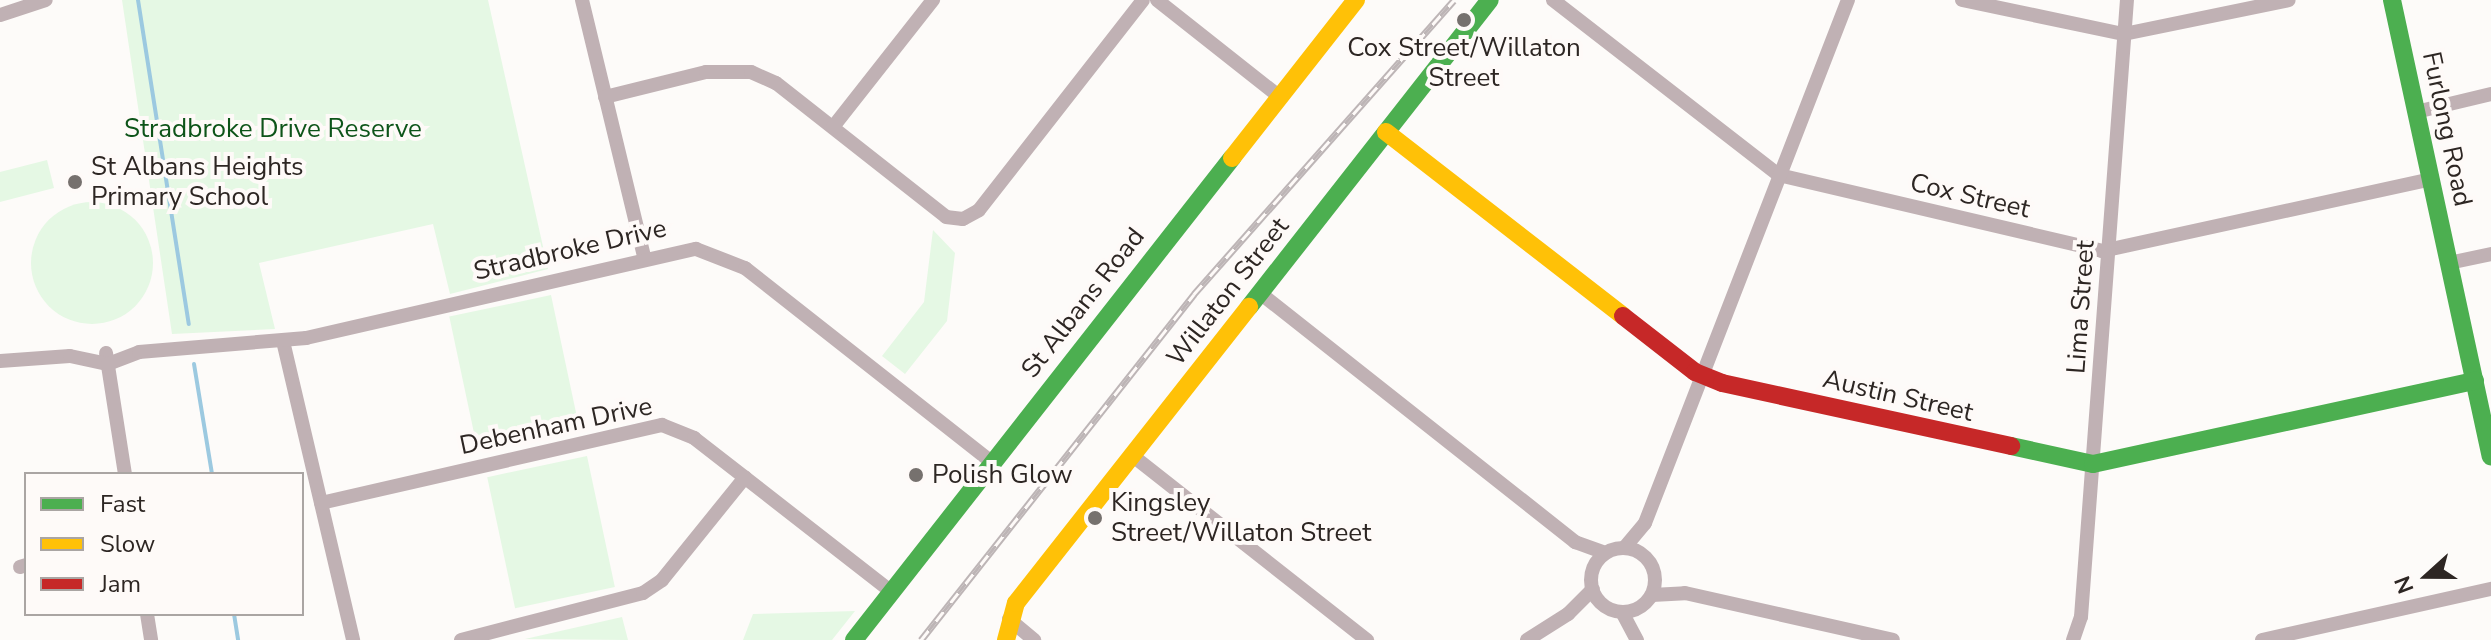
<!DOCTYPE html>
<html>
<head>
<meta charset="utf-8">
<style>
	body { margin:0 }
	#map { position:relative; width:2491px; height:640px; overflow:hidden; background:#fdfbf9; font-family:"Nunito Sans",sans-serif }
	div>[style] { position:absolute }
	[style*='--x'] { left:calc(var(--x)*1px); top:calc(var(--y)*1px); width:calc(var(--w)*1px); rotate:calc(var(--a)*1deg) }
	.green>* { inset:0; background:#e5f8e4; transform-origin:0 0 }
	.round { border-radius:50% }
	.stream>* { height:4px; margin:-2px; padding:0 2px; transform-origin:2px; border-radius:2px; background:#9cc9e0 }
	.street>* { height:14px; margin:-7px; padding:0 7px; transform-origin:7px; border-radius:7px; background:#c0b1b4 }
	.street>.ring { margin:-7px; padding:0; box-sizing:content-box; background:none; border:14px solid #c0b1b4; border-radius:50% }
	.fast>* { height:18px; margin:-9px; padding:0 9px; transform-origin:9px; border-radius:9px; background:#4caf50 }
	.slow>* { height:18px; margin:-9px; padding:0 9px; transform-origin:9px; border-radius:9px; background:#ffc107 }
	.jam>* { height:18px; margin:-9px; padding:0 9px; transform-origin:9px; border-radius:9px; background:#c62828 }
	.rail>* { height:7px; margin-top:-3.5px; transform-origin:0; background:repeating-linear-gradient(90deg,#fefaf8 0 12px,#bdb5b6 0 24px); box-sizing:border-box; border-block:2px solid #bdb5b6 }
	.dots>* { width:22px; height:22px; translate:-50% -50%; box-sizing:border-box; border:4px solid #fefaf8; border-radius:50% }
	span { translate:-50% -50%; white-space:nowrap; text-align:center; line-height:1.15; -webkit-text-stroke:8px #fefaf8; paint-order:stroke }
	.poi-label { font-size:26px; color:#2d2623 }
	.left { translate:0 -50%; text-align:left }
	.park-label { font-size:26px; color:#0d5419 }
	.street-label { font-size:26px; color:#2d2623 }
	.legend { position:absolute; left:24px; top:472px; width:280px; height:144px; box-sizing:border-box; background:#fefaf8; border:2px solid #aaa5a3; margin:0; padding:10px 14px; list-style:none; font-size:24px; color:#2d2623 }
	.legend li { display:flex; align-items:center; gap:16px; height:40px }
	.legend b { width:40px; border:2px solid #aaa5a3 }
	.north { position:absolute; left:2387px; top:536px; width:80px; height:80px; -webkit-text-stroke:6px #fefaf8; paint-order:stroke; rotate:249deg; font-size:22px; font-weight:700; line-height:32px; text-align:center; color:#2d2623 }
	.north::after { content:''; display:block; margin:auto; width:28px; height:36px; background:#2d2623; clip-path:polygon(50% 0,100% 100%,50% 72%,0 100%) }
</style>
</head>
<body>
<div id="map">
	<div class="green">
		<div style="clip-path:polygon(122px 0,488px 0,548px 269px,450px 294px,433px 224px,259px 263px,275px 329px,172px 334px)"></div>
		<div style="clip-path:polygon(47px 160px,54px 188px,0 202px,0 172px)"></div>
		<div class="round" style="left:31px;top:202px;width:122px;height:122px"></div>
		<div style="clip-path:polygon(933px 230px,955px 253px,947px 321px,905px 374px,882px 356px,924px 302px)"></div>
		<div style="left:551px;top:295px;width:134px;height:104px;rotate:78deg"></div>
		<div style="left:587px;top:456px;width:134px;height:102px;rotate:78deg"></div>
		<div style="clip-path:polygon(855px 611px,832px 640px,743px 640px,753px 614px)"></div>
		<div style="clip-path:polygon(622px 617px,628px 640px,525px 639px)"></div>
	</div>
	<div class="stream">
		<div style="--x:138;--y:0;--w:328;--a:81.1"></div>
		<div style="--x:194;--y:364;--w:111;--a:80.7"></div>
		<div style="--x:234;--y:614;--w:26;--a:81"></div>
	</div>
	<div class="street">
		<div style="--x:582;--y:0;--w:264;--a:76.4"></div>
		<div style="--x:1157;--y:0;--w:157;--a:38.3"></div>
		<div style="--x:1553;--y:0;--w:286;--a:37.8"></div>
		<div style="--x:1779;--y:175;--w:332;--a:13.2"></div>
		<div style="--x:2102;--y:251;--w:337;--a:-12.3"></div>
		<div style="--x:1962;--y:0;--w:166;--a:11.9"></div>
		<div style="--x:2124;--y:34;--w:168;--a:-11.6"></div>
		<div style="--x:0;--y:15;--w:48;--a:-18.1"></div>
		<div style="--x:605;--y:97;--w:104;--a:-13.9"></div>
		<div style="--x:706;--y:72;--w:45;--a:0"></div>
		<div style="--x:751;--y:72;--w:27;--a:24"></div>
		<div style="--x:776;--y:83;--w:216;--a:38.2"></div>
		<div style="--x:946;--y:217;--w:17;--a:7"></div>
		<div style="--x:963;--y:219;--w:18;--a:-29"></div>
		<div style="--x:979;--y:210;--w:266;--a:-52"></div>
		<div style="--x:2416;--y:112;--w:77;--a:-13.5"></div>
		<div style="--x:833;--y:127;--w:162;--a:-51.8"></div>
		<div style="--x:2449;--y:263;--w:43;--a:-12.1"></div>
		<div style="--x:1260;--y:293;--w:402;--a:38.3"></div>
		<div style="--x:1575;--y:542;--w:32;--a:20"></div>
		<div style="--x:283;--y:341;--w:307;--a:76.8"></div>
		<div style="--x:106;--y:353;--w:122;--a:81.1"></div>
		<div style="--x:0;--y:361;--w:70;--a:-4.1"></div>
		<div style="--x:70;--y:356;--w:39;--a:12"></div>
		<div style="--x:108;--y:364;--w:33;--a:-21"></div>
		<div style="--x:139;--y:352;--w:168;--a:-4.8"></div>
		<div style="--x:306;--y:338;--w:400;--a:-12.9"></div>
		<div style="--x:696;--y:249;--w:53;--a:21.2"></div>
		<div style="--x:745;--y:268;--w:315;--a:38.2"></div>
		<div style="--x:1133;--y:456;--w:298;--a:38.2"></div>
		<div style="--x:321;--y:503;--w:350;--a:-12.9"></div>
		<div style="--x:662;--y:425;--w:35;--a:22"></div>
		<div style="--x:694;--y:438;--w:251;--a:37.9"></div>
		<div style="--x:1625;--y:547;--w:31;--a:-50"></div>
		<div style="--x:1645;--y:523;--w:561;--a:-68.79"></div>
		<div class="ring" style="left:1591px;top:548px;width:50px;height:50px"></div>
		<div style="--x:20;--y:567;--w:6;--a:-18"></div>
		<div style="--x:1652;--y:595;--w:33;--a:-3"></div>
		<div style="--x:1685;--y:593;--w:213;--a:12.7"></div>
		<div style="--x:1622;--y:612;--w:32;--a:62"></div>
		<div style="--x:147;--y:614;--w:26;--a:81"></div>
		<div style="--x:1009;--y:619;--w:33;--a:40"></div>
		<div style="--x:461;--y:640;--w:188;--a:-14.5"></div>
		<div style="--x:643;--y:593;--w:23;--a:-34"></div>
		<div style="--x:662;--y:580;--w:132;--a:-51.1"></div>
		<div style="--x:1527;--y:640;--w:49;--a:-32.4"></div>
		<div style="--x:1568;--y:614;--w:35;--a:-45"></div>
		<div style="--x:2073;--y:640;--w:24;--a:-71"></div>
		<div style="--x:2081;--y:617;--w:619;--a:-85.74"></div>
		<div style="--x:2262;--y:640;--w:235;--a:-12.6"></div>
	</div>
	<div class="fast">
		<div style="--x:2392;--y:0;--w:467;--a:77.8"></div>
		<div style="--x:1249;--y:307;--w:390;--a:-51.9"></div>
		<div style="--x:2011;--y:446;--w:84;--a:12.4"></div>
		<div style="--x:2093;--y:464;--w:391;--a:-12.3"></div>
		<div style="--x:854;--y:640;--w:613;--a:-51.9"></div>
	</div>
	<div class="slow">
		<div style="--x:1386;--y:132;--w:300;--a:37.8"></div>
		<div style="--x:1232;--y:158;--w:201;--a:-51.9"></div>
		<div style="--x:1006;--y:640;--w:38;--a:-75"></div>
		<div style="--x:1016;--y:603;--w:377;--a:-51.8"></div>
	</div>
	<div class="jam">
		<div style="--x:1623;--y:316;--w:91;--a:37.9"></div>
		<div style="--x:1695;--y:372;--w:29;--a:22"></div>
		<div style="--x:1722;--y:383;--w:296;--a:12.3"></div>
	</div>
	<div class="rail">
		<div style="--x:921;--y:640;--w:441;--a:-51.7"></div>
		<div style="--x:1194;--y:294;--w:392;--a:-48.5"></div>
	</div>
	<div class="dots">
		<div style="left:1464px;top:20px;background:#76716e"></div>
		<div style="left:75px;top:182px;background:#76716e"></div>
		<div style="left:916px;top:475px;background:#76716e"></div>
		<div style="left:1095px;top:518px;background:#76716e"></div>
	</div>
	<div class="poi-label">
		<span style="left:1464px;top:63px">Cox Street/Willaton<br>Street</span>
		<span class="left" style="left:91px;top:182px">St Albans Heights<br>Primary School</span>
		<span class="left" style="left:932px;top:475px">Polish Glow</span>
		<span class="left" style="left:1111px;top:518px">Kingsley<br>Street/Willaton Street</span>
	</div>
	<div class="park-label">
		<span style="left:273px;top:129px">Stradbroke Drive Reserve</span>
	</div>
	<div class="street-label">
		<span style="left:2447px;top:129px;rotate:78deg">Furlong Road</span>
		<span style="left:1970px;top:196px;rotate:13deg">Cox Street</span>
		<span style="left:570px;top:250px;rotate:-13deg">Stradbroke Drive</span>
		<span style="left:1228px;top:292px;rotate:-52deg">Willaton Street</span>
		<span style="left:1083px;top:303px;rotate:-52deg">St Albans Road</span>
		<span style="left:2081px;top:307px;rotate:-86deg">Lima Street</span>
		<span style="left:1898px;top:396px;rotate:13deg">Austin Street</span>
		<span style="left:556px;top:426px;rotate:-12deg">Debenham Drive</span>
	</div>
	<ul class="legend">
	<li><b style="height:10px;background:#4caf50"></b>Fast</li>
	<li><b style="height:10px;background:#ffc107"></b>Slow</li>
	<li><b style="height:10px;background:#c62828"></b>Jam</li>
	</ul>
	<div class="north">N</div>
</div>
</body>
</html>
